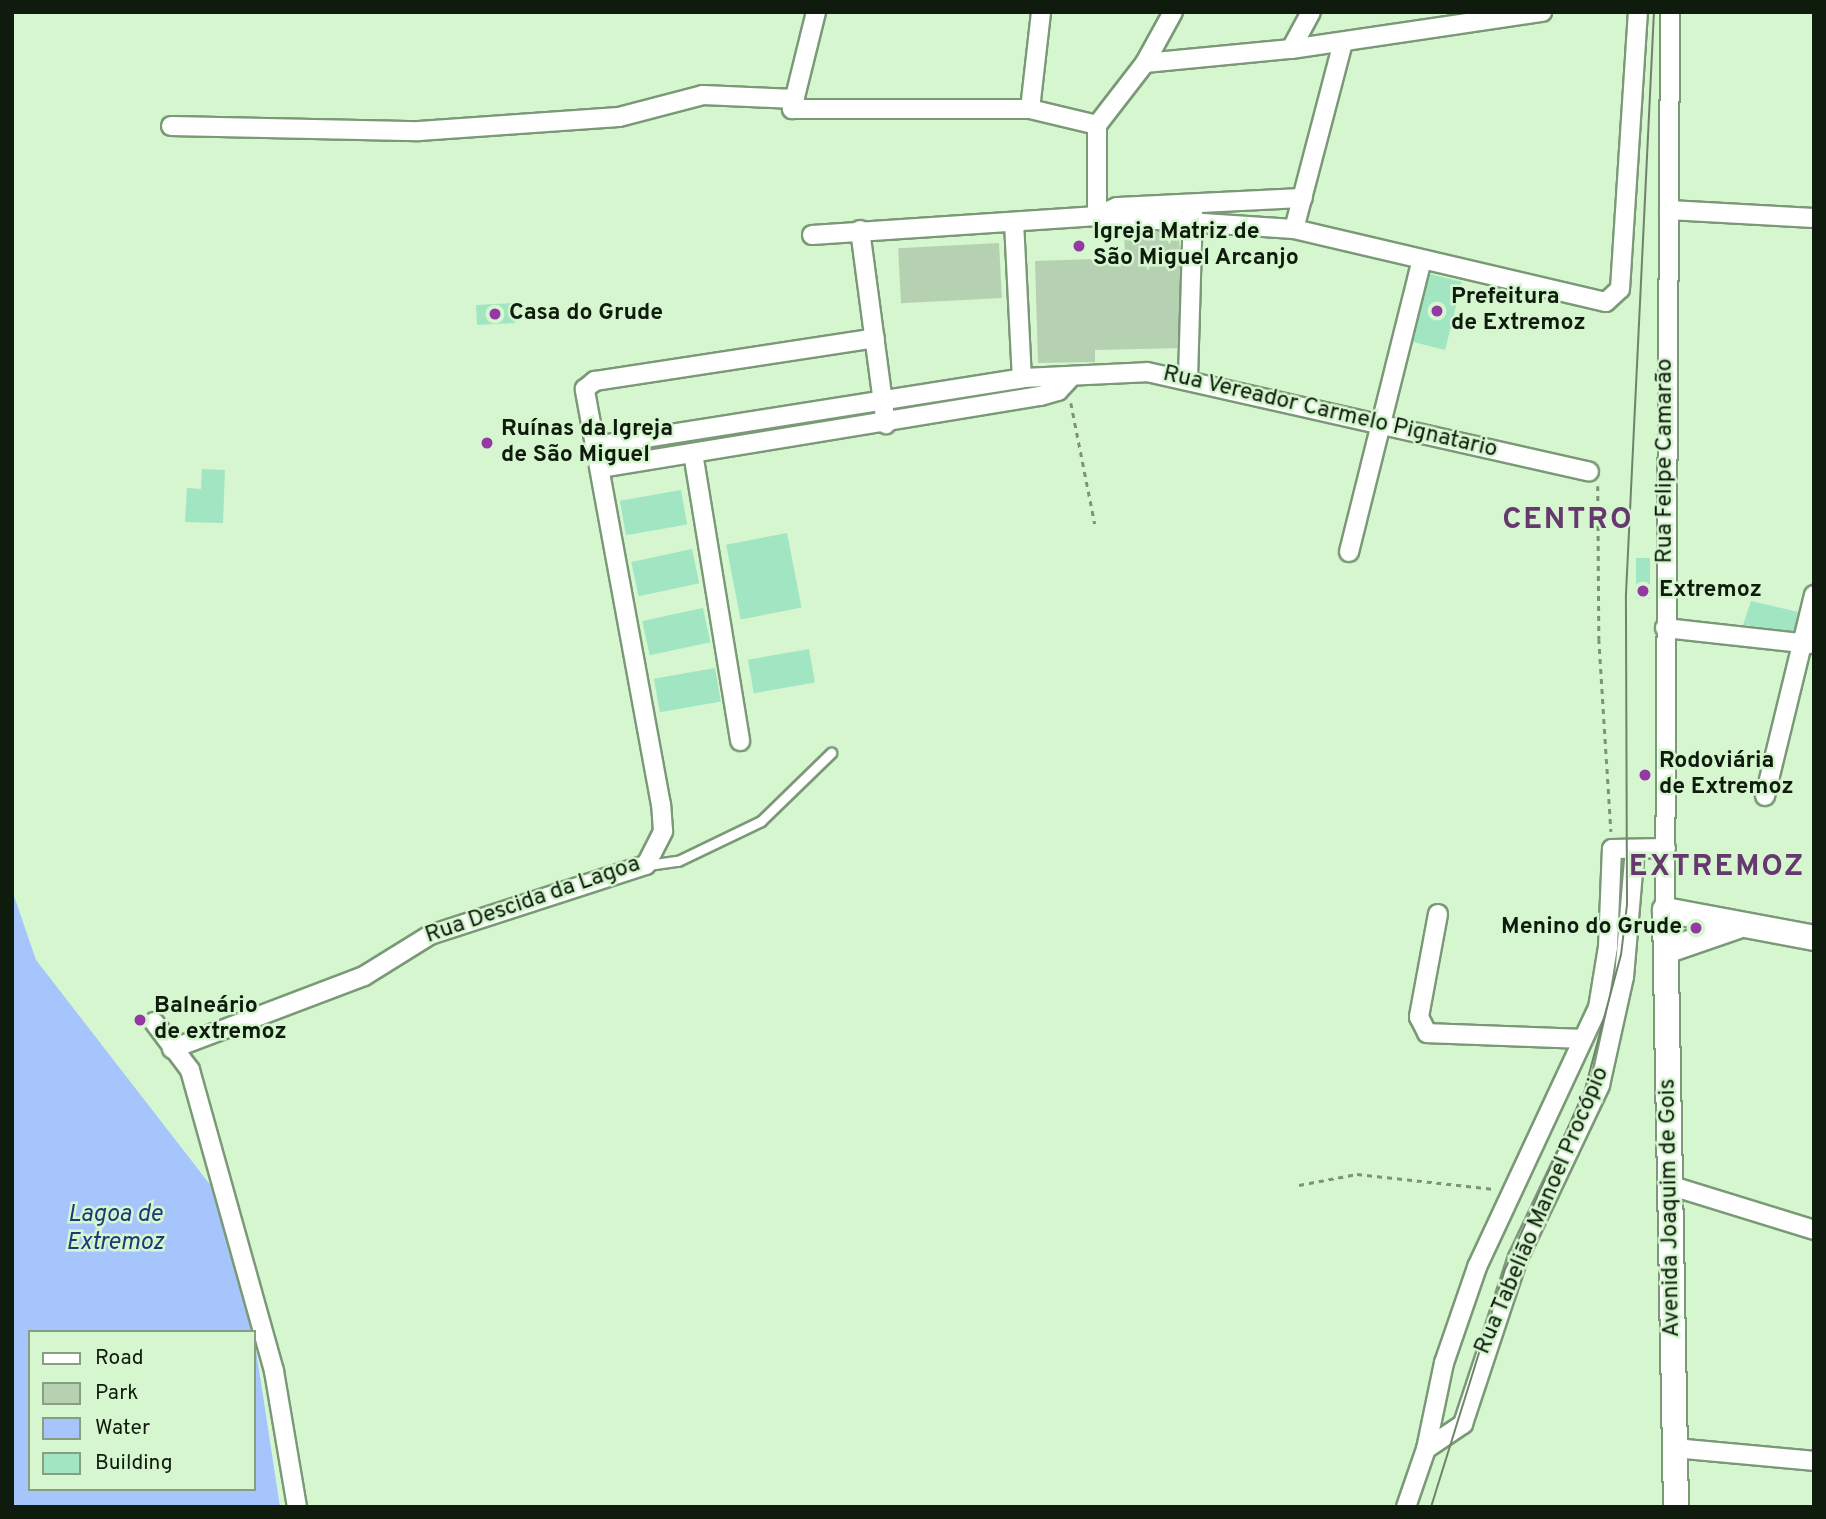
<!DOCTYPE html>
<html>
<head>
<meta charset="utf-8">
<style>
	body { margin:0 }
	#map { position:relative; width:1826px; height:1519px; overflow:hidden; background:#d5f6cf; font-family:Overpass,sans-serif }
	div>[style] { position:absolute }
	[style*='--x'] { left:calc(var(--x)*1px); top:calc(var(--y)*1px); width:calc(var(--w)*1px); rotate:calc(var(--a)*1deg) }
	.green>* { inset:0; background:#b6d1b2; transform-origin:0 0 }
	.water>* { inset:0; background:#a6c5fc }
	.building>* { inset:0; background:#a1e5c2; transform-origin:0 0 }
	.path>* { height:2.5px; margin-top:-1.25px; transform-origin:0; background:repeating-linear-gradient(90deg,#7c9377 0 5px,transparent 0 10px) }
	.roads { filter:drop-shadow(2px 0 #7a9976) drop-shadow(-2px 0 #7a9976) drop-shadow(0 2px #7a9976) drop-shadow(0 -2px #7a9976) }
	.lane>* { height:9px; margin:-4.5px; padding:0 4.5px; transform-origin:4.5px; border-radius:4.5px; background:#fff }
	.street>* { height:18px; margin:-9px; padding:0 9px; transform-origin:9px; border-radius:9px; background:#fff }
	.secondary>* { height:24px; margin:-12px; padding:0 12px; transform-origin:12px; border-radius:12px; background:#fff }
	.tram>* { height:2px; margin:-1px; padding:0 1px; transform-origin:1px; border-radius:1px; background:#6e846a }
	.dots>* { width:19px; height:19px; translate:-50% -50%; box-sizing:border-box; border:4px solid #d5f6cf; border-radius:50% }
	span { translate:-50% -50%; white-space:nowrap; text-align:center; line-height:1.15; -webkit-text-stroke:5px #d5f6cf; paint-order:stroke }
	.poi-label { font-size:23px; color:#0f1b0d; font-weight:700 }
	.left { translate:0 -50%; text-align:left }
	.right { translate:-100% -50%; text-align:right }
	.street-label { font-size:23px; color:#0f1b0d }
	.water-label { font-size:24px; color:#1a3b7a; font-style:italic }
	.district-label { font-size:30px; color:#66396e; font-weight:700; letter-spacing:2px }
	.frame { position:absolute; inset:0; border:14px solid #0f1b0d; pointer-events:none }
	.legend { position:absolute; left:28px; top:1330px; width:228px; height:161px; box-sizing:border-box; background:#d5f6cf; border:2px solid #869e81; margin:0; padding:9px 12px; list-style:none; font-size:21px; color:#0f1b0d }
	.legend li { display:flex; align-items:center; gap:14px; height:35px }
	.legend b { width:35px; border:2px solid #869e81 }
</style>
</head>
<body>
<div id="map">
	<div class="green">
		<div style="clip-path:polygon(1179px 229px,1183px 348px,1095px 350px,1095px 362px,1038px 363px,1035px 261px,1125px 258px,1124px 230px)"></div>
		<div style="left:999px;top:243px;width:55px;height:101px;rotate:87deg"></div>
	</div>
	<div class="water">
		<div style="clip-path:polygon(12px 890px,36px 960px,215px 1191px,253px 1332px,30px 1332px,30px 1489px,254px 1489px,254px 1337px,280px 1507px,12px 1507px)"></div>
	</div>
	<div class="building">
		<div style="left:1430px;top:274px;width:33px;height:70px;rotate:14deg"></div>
		<div style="left:514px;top:303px;width:20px;height:38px;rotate:87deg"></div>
		<div style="clip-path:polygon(202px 469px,225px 470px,223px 523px,185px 522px,187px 488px,201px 489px)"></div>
		<div style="left:681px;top:490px;width:35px;height:62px;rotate:80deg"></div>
		<div style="left:787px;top:533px;width:76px;height:62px;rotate:79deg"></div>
		<div style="left:692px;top:549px;width:35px;height:62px;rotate:78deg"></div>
		<div style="left:1636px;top:558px;width:14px;height:41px"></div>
		<div style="clip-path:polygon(1751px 601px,1798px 612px,1794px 631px,1743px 625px)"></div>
		<div style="left:703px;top:608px;width:35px;height:62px;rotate:78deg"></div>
		<div style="left:809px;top:649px;width:34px;height:62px;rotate:80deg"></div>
		<div style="left:715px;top:668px;width:34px;height:62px;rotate:80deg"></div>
	</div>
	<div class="path">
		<div style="--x:1071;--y:403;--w:123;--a:78.8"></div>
		<div style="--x:1598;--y:486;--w:153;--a:89.6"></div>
		<div style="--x:1599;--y:639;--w:193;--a:86.4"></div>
		<div style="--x:1299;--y:1185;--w:59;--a:-10.7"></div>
		<div style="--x:1357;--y:1174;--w:138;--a:6.2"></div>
	</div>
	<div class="roads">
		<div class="lane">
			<div style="--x:648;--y:865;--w:30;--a:-8"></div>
			<div style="--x:678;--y:861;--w:92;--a:-25.7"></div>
			<div style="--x:761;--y:821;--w:98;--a:-44.2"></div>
		</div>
		<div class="street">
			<div style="--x:816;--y:12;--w:100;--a:103.9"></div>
			<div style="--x:792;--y:109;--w:238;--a:0"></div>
			<div style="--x:1030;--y:109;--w:69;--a:13.4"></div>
			<div style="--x:1173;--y:12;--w:58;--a:118.8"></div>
			<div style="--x:1145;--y:63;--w:78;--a:127.7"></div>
			<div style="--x:1097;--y:125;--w:91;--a:90"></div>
			<div style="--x:1097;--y:216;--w:22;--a:-24"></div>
			<div style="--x:1117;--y:207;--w:186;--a:-2.8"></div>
			<div style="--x:1291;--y:49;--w:42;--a:-61.6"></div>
			<div style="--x:1145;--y:63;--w:147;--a:-5.5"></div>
			<div style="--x:1291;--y:49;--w:254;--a:-8.4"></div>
			<div style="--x:1030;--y:109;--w:98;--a:-83.5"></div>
			<div style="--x:171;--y:126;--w:248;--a:1.2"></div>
			<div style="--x:419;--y:131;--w:200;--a:-4"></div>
			<div style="--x:619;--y:117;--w:87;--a:-14.7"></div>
			<div style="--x:703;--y:95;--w:92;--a:2.5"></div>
			<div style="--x:1669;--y:210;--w:145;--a:3.2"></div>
			<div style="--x:1014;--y:222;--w:156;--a:87.1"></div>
			<div style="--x:1294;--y:229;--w:193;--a:-75.3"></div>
			<div style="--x:860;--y:230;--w:196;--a:82.4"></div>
			<div style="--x:812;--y:235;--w:286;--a:-3.8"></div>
			<div style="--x:1097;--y:216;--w:197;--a:3.8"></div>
			<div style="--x:1294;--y:229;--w:320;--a:13.2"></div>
			<div style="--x:1606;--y:302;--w:19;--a:-43"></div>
			<div style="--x:1620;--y:289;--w:278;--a:-86.3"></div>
			<div style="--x:1188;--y:378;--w:168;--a:-88.3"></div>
			<div style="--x:595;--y:446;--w:432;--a:-9"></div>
			<div style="--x:1022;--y:378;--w:125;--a:-2.7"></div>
			<div style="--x:1147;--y:372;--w:453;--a:12.7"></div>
			<div style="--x:693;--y:453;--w:292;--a:80.7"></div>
			<div style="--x:600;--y:468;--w:446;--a:-9.3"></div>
			<div style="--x:1040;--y:396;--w:19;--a:-16"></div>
			<div style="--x:1058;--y:391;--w:16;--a:-47"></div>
			<div style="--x:1349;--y:552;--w:301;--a:-76"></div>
			<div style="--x:1665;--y:628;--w:147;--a:6.3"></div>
			<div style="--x:1765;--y:796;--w:207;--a:-76.3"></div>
			<div style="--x:1665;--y:910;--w:898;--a:-89.68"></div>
			<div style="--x:1438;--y:914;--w:105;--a:100.5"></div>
			<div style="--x:1419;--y:1017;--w:18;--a:63"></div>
			<div style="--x:1427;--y:1033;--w:155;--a:2.2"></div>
			<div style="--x:154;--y:1022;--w:60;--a:53.1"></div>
			<div style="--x:190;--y:1070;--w:313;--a:74.4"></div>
			<div style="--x:274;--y:1371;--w:138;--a:80.4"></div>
			<div style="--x:172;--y:1049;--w:205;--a:-20.8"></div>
			<div style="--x:364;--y:976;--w:78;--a:-31.8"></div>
			<div style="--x:430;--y:935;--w:227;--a:-18"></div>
			<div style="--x:646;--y:865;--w:38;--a:-63"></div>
			<div style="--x:663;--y:831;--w:26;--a:-94"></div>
			<div style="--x:661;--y:805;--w:423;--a:-100.4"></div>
			<div style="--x:585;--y:389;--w:13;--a:-39"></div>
			<div style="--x:595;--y:381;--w:283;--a:-8.7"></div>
			<div style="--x:1672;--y:1186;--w:149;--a:17.2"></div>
			<div style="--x:1675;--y:1448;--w:140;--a:5.3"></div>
			<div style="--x:1426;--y:1449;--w:88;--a:-78.2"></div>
			<div style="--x:1444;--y:1363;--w:102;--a:-71"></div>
			<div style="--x:1477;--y:1267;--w:286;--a:-65"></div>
			<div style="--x:1598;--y:1008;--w:62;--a:-80.7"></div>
			<div style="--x:1608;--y:947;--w:98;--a:-87.7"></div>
			<div style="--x:1612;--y:849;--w:54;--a:-1.1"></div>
			<div style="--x:1406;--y:1507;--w:61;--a:-71"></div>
			<div style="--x:1426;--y:1449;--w:45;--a:-34"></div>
			<div style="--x:1463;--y:1424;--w:175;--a:-71.7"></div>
			<div style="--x:1518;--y:1258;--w:191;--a:-64.6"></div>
			<div style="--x:1600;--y:1085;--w:111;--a:-77.5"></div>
			<div style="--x:1624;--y:977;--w:128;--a:-85.1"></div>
		</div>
		<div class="secondary">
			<div style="--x:1666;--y:951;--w:76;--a:-19.1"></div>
			<div style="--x:1676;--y:1507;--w:597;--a:-91.06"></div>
			<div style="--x:1665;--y:910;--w:152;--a:10.6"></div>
		</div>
	</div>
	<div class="tram">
		<div style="--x:1431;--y:1507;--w:246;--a:-72.7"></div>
		<div style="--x:1504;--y:1272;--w:200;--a:-66.1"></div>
		<div style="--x:1585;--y:1089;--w:139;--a:-75"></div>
		<div style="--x:1621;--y:955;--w:50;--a:-83.2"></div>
		<div style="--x:1627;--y:905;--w:311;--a:-90.2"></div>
		<div style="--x:1626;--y:594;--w:583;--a:-87.25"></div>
	</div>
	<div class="dots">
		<div style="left:1079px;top:246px;background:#9439a4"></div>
		<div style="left:1437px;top:311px;background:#9439a4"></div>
		<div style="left:495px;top:314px;background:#9439a4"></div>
		<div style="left:487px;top:443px;background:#9439a4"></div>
		<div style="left:1643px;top:591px;background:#9439a4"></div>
		<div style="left:1645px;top:775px;background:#9439a4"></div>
		<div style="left:1696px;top:928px;background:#9439a4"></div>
		<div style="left:140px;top:1020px;background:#9439a4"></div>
	</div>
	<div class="poi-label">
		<span class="left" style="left:1093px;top:246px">Igreja Matriz de<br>São Miguel Arcanjo</span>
		<span class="left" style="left:1451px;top:311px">Prefeitura<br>de Extremoz</span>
		<span class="left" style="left:509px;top:314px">Casa do Grude</span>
		<span class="left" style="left:501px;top:443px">Ruínas da Igreja<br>de São Miguel</span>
		<span class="left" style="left:1659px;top:591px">Extremoz</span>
		<span class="left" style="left:1659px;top:775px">Rodoviária<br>de Extremoz</span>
		<span class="right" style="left:1682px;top:928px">Menino do Grude</span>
		<span class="left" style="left:154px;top:1020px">Balneário<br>de extremoz</span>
	</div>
	<div class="street-label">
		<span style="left:1330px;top:413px;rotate:13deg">Rua Vereador Carmelo Pignatario</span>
		<span style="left:1666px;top:461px;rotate:-90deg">Rua Felipe Camarão</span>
		<span style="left:533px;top:901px;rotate:-19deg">Rua Descida da Lagoa</span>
		<span style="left:1671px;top:1208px;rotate:-91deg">Avenida Joaquim de Gois</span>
		<span style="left:1543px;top:1211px;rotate:-67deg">Rua Tabelião Manoel Procópio</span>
	</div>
	<div class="water-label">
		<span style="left:115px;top:1230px">Lagoa de<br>Extremoz</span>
	</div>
	<div class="district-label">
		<span style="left:1568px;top:521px">CENTRO</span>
		<span style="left:1717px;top:868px">EXTREMOZ</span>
	</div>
	<div class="frame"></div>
	<ul class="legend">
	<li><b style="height:9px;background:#fff"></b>Road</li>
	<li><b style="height:19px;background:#b6d1b2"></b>Park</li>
	<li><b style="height:19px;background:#a6c5fc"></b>Water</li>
	<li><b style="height:19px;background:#a1e5c2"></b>Building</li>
	</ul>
</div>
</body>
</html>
